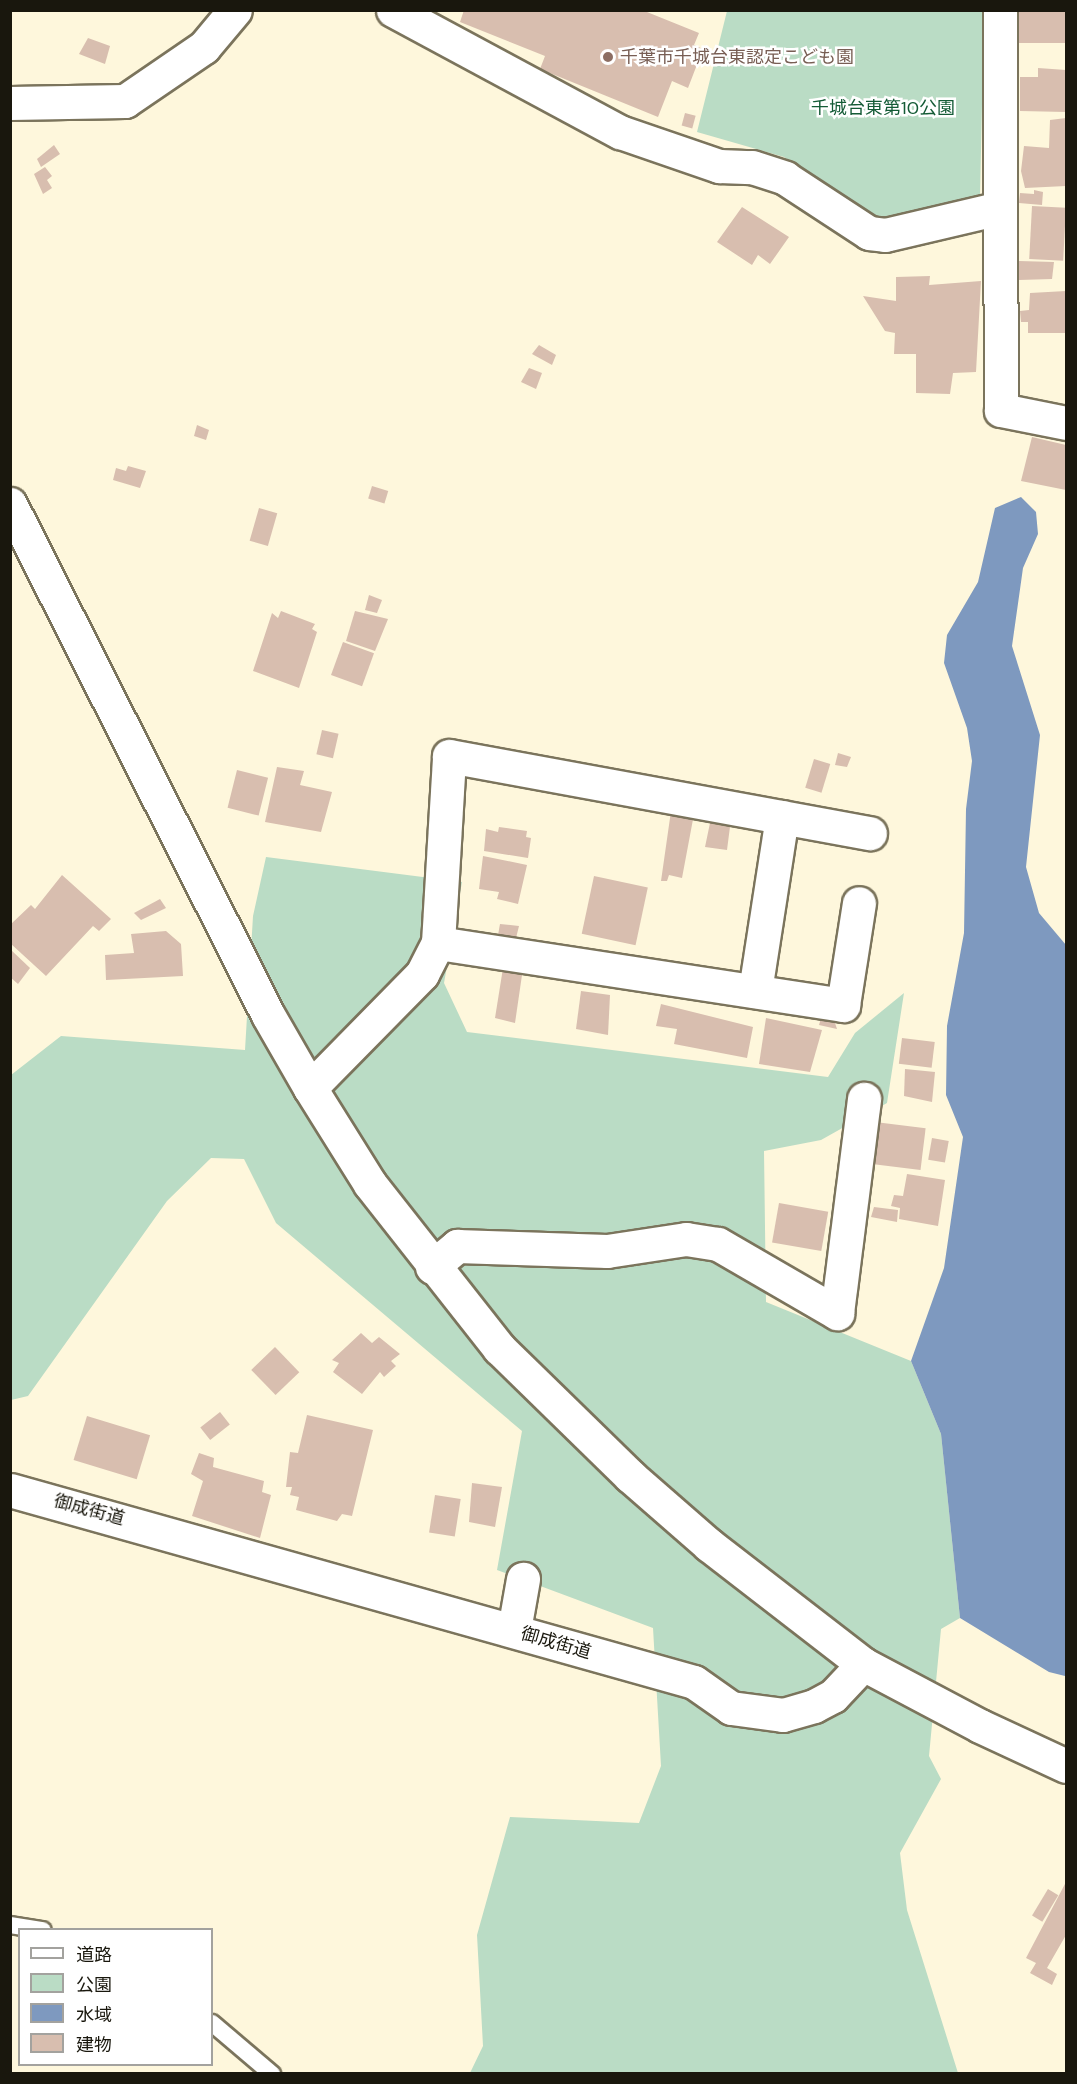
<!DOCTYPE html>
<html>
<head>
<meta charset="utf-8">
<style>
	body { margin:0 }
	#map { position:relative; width:1077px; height:2084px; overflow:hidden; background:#fef7dc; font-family:"DM Sans","Noto Sans JP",sans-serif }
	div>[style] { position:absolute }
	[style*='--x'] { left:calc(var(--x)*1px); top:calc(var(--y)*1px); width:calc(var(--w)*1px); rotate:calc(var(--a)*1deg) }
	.green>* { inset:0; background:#badcc5 }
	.water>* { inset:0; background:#7e99bf }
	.building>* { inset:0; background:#d8beaf; transform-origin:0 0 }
	.roads { filter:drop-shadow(2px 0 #7b745c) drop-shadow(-2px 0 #7b745c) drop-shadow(0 2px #7b745c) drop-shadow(0 -2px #7b745c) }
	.lane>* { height:16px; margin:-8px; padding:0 8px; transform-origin:8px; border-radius:8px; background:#fff }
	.street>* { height:33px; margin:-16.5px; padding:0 16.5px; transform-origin:16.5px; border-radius:16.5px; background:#fff }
	.secondary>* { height:33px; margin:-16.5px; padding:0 16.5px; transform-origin:16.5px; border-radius:16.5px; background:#fff }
	.dots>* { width:16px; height:16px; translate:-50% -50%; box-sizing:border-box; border:3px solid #fff; border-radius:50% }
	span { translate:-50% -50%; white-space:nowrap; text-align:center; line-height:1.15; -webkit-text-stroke:5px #fff; paint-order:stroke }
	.education-label { font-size:18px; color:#785e54 }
	.left { translate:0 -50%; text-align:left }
	.park-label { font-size:18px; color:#145b36 }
	.street-label { font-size:18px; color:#19170d }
	.frame { position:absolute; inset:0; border:12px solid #19170d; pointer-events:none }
	.legend { position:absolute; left:18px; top:1928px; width:195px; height:138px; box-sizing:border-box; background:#fff; border:2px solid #a3a29e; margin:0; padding:8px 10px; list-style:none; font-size:18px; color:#19170d }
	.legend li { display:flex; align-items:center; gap:12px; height:30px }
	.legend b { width:30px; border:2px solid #a3a29e }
</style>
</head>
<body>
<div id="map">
	<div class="green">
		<div style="clip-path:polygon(727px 11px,984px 11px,980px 197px,882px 218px,868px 215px,784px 157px,697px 132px)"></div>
		<div style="clip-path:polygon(266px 857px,462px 882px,444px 983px,467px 1032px,828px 1077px,855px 1033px,904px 993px,887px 1103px,821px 1140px,764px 1151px,766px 1302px,911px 1361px,941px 1434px,960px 1618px,941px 1629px,929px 1756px,941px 1779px,900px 1853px,907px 1910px,958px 2073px,470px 2073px,483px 2046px,477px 1935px,510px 1817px,639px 1823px,661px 1766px,653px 1628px,497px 1570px,522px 1431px,276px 1223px,244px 1159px,211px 1158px,167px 1201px,28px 1396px,11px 1400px,11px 1075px,61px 1036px,245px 1050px,253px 916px)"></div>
	</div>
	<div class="water">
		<div style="clip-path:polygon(1021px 497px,1036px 512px,1038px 534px,1023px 568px,1012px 646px,1040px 735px,1026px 867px,1039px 913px,1066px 945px,1065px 1676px,1049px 1672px,960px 1618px,941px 1434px,911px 1361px,944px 1268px,963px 1137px,946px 1095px,947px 1026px,964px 933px,966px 809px,972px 761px,967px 728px,944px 663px,947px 635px,978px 582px,995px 508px)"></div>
	</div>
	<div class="building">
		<div style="clip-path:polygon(464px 10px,642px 10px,699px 33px,694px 45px,703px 49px,688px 88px,672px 81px,658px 117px,540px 69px,545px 56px,460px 22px)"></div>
		<div style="left:1019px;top:10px;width:47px;height:33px"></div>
		<div style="clip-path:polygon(88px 38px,110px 46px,105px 64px,79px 54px)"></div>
		<div style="clip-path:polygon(1038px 68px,1066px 70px,1066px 112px,1020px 111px,1020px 77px,1038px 77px)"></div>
		<div style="left:685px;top:113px;width:11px;height:13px;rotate:15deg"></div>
		<div style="clip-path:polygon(1066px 118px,1066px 186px,1025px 188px,1021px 171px,1024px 146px,1049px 148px,1050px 120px)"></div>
		<div style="clip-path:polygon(54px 145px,60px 154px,41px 167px,37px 159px)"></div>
		<div style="clip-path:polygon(45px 167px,52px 176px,47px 180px,52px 188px,43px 194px,34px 174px)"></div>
		<div style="clip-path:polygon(1034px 190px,1043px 192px,1042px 205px,1019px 203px,1020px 193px,1034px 194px)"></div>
		<div style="left:1032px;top:206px;width:34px;height:53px;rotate:3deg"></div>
		<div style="clip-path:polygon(742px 207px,789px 237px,770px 264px,758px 255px,752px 265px,717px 242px)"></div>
		<div style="clip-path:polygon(1019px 261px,1054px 262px,1052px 279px,1019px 280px)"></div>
		<div style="clip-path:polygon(930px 276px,929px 285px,981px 281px,976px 372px,953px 373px,950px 394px,916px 393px,916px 354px,894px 354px,895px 333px,885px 331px,863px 296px,896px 301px,896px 277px)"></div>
		<div style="clip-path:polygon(1066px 291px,1066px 333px,1028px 333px,1028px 322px,1021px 322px,1020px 311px,1029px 310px,1030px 293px)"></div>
		<div style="clip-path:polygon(539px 345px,556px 355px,552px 365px,532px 354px)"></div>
		<div style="clip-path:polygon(529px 368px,542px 373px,536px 389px,521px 382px)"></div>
		<div style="clip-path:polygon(197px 425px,209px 430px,206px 440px,194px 436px)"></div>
		<div style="clip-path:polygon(1032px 437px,1066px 445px,1066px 490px,1021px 481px)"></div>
		<div style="clip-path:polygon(128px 466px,146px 471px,140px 488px,113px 480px,116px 468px,126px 471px)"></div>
		<div style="left:372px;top:486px;width:17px;height:13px;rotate:17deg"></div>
		<div style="left:259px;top:508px;width:19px;height:34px;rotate:16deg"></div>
		<div style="clip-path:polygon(369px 595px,382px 600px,377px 613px,365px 610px)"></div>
		<div style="clip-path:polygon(281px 611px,315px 624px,312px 629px,317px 632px,299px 688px,253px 671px,272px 613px,278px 618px)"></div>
		<div style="clip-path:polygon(355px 611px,388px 619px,375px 651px,346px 641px)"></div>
		<div style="left:343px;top:642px;width:33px;height:35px;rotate:20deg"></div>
		<div style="left:322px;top:730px;width:17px;height:25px;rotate:13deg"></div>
		<div style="clip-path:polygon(838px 753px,851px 757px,847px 767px,835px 765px)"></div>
		<div style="left:814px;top:759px;width:17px;height:30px;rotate:17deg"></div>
		<div style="clip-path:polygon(277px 767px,304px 771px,300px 785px,332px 792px,321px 832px,265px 822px)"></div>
		<div style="left:237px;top:770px;width:32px;height:39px;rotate:14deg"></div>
		<div style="clip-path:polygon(671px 811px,694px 814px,682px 878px,669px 875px,667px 881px,661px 881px)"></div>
		<div style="clip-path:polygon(717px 819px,731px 819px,727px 850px,705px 847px,710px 823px,716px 824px)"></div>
		<div style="clip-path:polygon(499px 827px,527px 831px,526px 837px,531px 838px,528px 858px,484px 851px,486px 829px,498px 832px)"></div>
		<div style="clip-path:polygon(483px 856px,527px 865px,518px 904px,497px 899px,499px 892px,479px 889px)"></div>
		<div style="clip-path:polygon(62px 875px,111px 919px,99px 931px,93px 926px,46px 976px,10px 943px,10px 925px,31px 905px,35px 909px)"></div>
		<div style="left:594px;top:876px;width:55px;height:59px;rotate:12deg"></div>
		<div style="clip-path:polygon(160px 899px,166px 908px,141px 920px,134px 913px)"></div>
		<div style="clip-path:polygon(500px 924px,519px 926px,516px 938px,498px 935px)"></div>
		<div style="clip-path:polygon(166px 931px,181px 944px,183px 976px,106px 980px,105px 955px,134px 953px,131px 934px)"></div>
		<div style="clip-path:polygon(10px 949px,30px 968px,18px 984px,10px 977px)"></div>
		<div style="clip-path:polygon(503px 968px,522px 975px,515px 1023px,495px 1018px)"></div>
		<div style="clip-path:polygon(581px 991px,610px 995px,608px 1035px,576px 1029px)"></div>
		<div style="clip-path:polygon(661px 1004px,753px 1027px,747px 1058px,674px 1044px,677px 1029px,656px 1026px)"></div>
		<div style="clip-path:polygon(766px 1018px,822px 1030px,810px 1072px,759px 1064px)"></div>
		<div style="clip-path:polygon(821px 1018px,834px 1020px,837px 1029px,819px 1025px)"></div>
		<div style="left:902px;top:1038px;width:33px;height:26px;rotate:7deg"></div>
		<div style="clip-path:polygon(905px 1069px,935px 1072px,932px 1102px,904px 1096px)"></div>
		<div style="left:875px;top:1122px;width:51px;height:42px;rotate:7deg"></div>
		<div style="left:932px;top:1138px;width:17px;height:22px;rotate:10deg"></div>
		<div style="clip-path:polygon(907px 1174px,945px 1180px,938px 1226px,899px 1219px,900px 1208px,891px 1206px,894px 1195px,903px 1196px)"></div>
		<div style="left:779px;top:1203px;width:50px;height:40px;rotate:10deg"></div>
		<div style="clip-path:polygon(874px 1207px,898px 1210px,897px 1222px,871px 1217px)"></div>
		<div style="clip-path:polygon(361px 1333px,372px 1343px,379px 1337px,400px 1354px,391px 1361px,396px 1366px,384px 1377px,380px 1372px,362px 1394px,333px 1372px,339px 1363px,332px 1360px)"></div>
		<div style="left:275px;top:1347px;width:35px;height:33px;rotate:46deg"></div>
		<div style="left:220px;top:1412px;width:16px;height:25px;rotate:52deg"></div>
		<div style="clip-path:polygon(307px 1415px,373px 1430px,352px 1516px,342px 1514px,337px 1521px,296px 1510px,299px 1497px,290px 1495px,292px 1487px,286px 1487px,290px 1452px,298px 1453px)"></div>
		<div style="left:87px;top:1416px;width:66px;height:46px;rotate:17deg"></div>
		<div style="clip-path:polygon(199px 1453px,214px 1458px,213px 1467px,264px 1481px,262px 1492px,271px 1495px,260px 1538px,192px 1516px,203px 1481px,191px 1474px)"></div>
		<div style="clip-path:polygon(472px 1483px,502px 1487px,495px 1527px,469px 1522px)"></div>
		<div style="left:435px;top:1495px;width:26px;height:38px;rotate:9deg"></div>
		<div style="clip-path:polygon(1066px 1882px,1066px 1935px,1047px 1968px,1057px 1974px,1052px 1985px,1030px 1973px,1036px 1963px,1026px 1958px)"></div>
		<div style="left:1048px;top:1889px;width:12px;height:31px;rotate:31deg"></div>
	</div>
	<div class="roads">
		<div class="lane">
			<div style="--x:10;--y:1925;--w:33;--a:9"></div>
			<div style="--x:212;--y:2023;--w:79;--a:40.4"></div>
		</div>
		<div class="street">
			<div style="--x:393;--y:10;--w:258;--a:28.3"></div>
			<div style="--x:620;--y:132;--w:105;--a:19"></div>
			<div style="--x:719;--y:166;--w:33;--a:2"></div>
			<div style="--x:752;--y:167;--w:35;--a:18"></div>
			<div style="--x:785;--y:178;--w:100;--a:33.2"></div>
			<div style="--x:869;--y:233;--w:16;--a:7"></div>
			<div style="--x:885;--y:235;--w:118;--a:-13.2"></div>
			<div style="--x:1000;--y:10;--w:400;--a:89.9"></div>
			<div style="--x:1001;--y:410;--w:66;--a:11.3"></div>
			<div style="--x:10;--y:103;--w:115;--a:-1"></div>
			<div style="--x:125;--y:101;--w:96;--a:-34.4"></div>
			<div style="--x:204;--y:47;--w:48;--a:-50"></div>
			<div style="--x:438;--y:943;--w:410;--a:8.7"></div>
			<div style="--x:843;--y:1005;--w:103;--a:-81.1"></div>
			<div style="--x:755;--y:991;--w:176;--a:-81.2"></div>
			<div style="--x:310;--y:1088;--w:160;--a:-45.5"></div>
			<div style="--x:422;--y:974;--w:35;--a:-63"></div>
			<div style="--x:438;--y:943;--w:187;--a:-86.6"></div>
			<div style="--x:449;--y:756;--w:428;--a:10.4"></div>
			<div style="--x:432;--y:1267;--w:33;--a:-40"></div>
			<div style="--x:457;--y:1246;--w:150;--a:1.9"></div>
			<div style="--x:607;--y:1251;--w:80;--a:-8.6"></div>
			<div style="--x:686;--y:1239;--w:32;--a:9"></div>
			<div style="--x:718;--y:1244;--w:138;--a:30.1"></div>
			<div style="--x:837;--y:1313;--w:216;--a:-82.8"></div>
			<div style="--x:10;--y:1490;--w:710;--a:15.68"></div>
			<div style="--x:694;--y:1682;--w:45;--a:35.1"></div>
			<div style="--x:731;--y:1708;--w:52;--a:7.7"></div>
			<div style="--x:783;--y:1715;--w:32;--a:-16"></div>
			<div style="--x:814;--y:1706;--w:21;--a:-28"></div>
			<div style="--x:833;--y:1696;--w:44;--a:-46.8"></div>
			<div style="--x:514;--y:1630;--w:52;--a:-80"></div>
		</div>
		<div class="secondary">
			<div style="--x:10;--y:504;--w:572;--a:63.21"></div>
			<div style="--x:268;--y:1015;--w:84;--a:60.1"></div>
			<div style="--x:310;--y:1088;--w:113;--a:58"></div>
			<div style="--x:370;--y:1184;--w:209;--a:51.8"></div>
			<div style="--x:499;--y:1348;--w:183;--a:44.3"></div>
			<div style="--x:630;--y:1476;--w:105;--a:41.1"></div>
			<div style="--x:709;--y:1545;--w:195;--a:37.7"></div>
			<div style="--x:863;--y:1664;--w:132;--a:27.9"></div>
			<div style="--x:980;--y:1726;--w:95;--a:24.9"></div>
		</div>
	</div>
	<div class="dots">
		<div style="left:608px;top:57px;background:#8d6e63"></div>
	</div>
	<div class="education-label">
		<span class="left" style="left:620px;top:57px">千葉市千城台東認定こども園</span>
	</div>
	<div class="park-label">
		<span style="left:883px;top:108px">千城台東第10公園</span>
	</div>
	<div class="street-label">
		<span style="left:89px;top:1510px;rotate:15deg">御成街道</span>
		<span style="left:556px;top:1643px;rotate:16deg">御成街道</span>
	</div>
	<div class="frame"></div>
	<ul class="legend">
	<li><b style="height:8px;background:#fff"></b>道路</li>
	<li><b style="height:16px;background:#badcc5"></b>公園</li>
	<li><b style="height:16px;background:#7e99bf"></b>水域</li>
	<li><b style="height:16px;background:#d8beaf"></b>建物</li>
	</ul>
</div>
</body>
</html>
